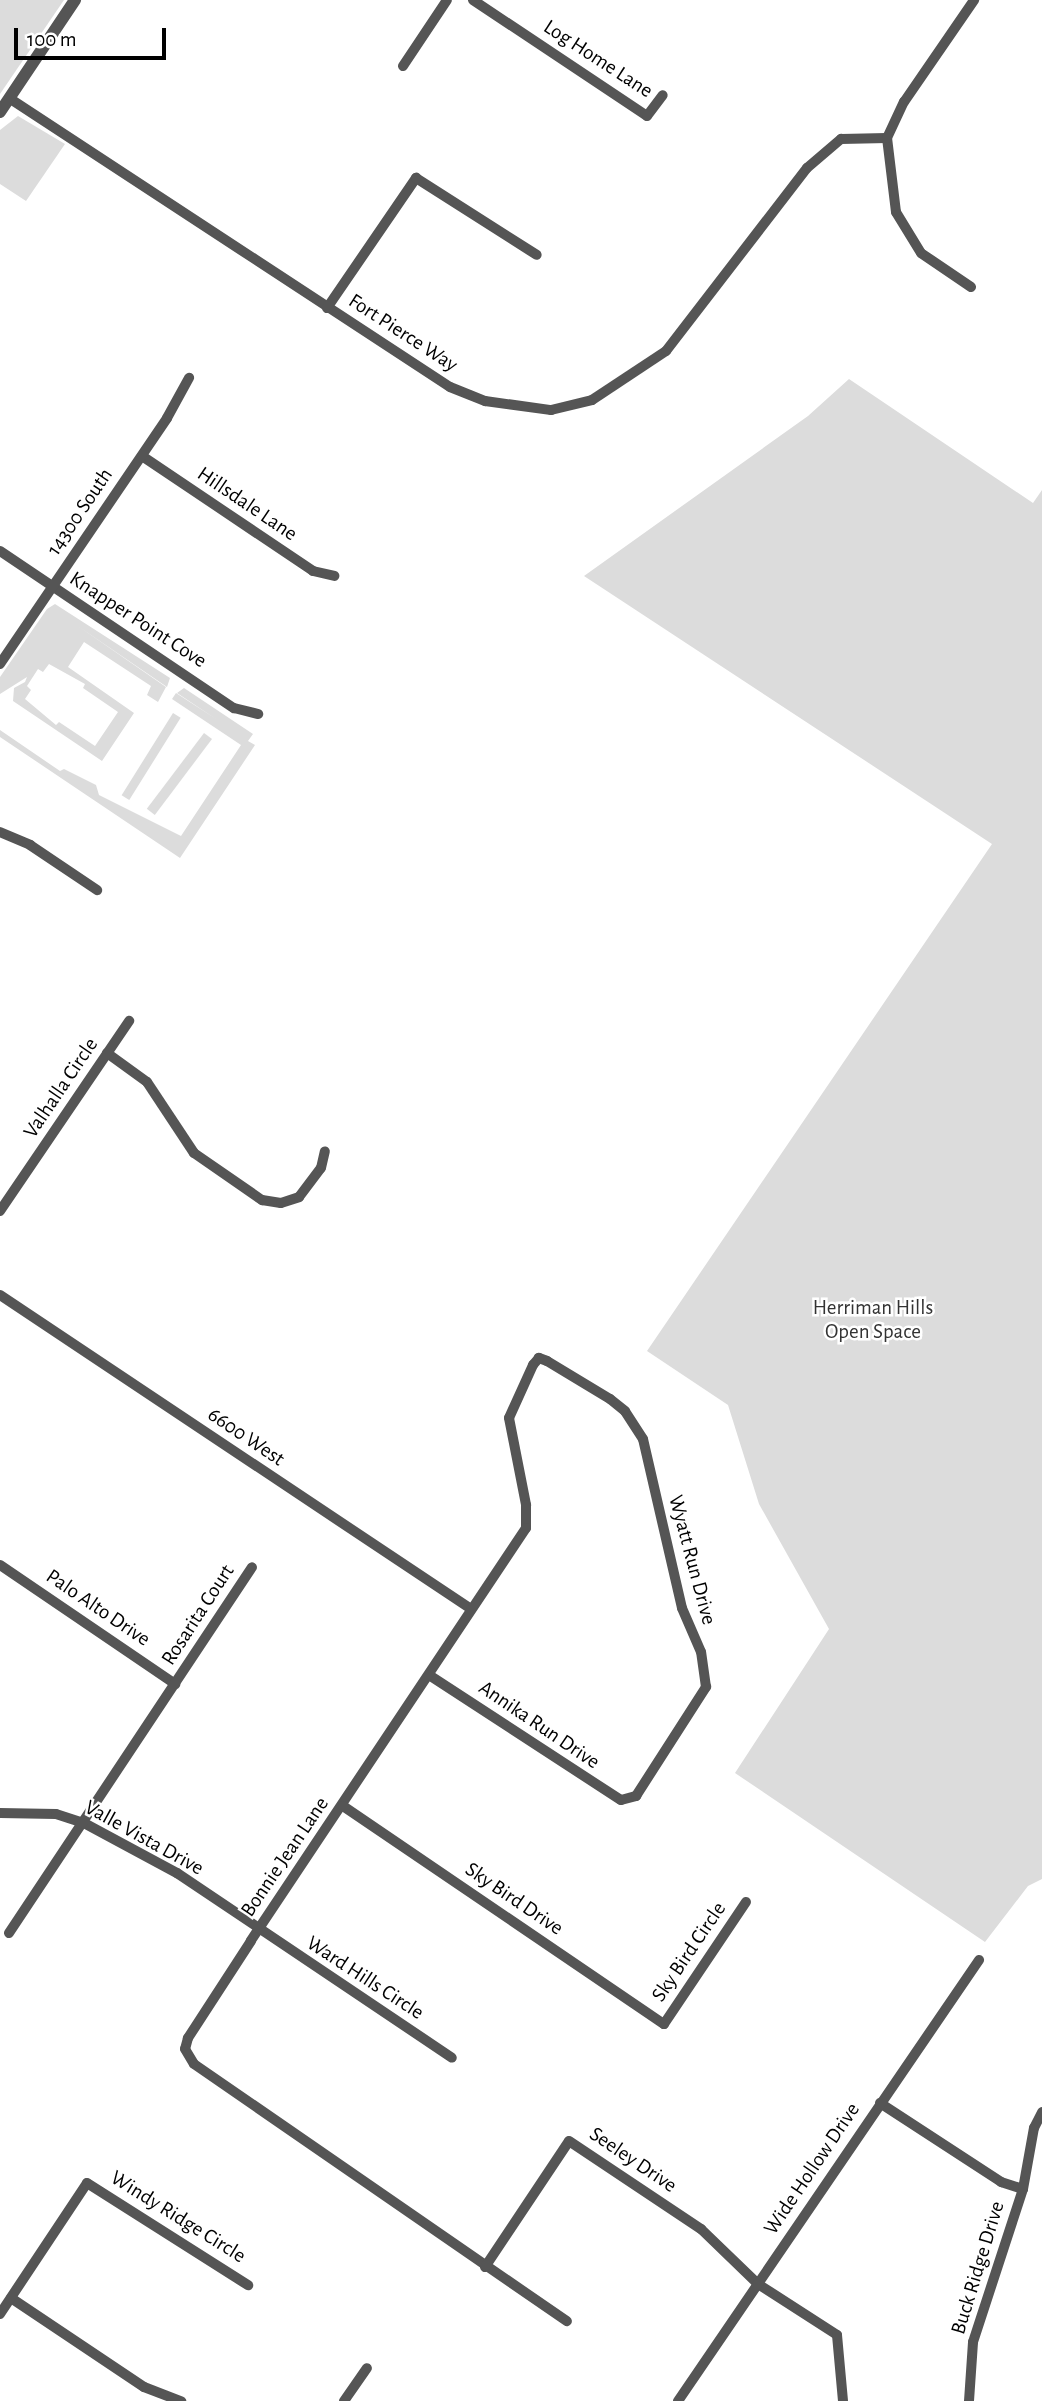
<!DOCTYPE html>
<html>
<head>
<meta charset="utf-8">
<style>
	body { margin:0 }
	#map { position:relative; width:1042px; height:2401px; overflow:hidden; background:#fff; font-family:"Alegreya Sans",sans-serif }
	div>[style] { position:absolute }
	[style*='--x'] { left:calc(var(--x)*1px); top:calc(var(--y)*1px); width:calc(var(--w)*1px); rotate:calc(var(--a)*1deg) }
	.green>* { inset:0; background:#dcdcdc; transform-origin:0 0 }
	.minor>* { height:10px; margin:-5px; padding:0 5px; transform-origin:5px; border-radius:5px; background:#555 }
	.tertiary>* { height:12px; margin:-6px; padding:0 6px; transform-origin:6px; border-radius:6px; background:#555 }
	span { translate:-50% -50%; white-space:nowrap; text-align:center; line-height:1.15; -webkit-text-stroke:5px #fff; paint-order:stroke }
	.street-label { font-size:21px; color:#000 }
	.park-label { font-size:21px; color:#333 }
	.scale { position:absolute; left:14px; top:28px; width:152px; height:32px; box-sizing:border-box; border:4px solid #000; border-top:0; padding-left:9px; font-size:21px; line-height:24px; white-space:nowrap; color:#000; -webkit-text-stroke:5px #fff; paint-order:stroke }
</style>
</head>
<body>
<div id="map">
	<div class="green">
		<div style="clip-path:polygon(0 0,64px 0,0 94px)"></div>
		<div style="clip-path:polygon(18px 116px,65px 144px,26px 201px,0 184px,0 130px)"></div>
		<div style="clip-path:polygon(849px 379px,1033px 503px,1042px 490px,1042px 1879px,1028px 1886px,985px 1942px,735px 1773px,829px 1629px,759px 1504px,728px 1405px,647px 1351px,992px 844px,584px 576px,808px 416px)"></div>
		<div style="clip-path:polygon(evenodd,55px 604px,170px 678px,167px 687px,75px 624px,166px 687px,158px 702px,147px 695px,151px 686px,84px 642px,68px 667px,134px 713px,102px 761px,13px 701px,14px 688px,25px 682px,27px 677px,0 694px,0 677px,47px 609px,55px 604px,49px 664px,85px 684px,83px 688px,118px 712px,95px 746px,59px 722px,56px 725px,25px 699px,31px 690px,27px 686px,38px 669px,43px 672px,49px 664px)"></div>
		<div style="clip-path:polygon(184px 688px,253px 734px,248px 741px,255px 745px,180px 858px,0 737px,0 730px,60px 771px,64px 769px,96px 785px,99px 795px,181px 836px,241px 745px,172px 699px,176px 693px,216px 719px,177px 693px)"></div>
		<div style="left:173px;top:713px;width:9px;height:97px;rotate:32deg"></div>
		<div style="left:204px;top:733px;width:10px;height:95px;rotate:37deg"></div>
	</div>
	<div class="minor">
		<div style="--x:473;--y:0;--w:209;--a:33.7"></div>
		<div style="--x:647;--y:116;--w:26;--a:-53"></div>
		<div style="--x:403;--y:66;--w:79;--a:-56.3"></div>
		<div style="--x:9;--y:98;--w:527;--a:33.24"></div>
		<div style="--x:450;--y:387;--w:38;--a:22"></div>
		<div style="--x:485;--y:401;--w:67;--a:7.8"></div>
		<div style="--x:551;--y:410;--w:42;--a:-13.7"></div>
		<div style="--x:592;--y:400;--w:89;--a:-33.5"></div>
		<div style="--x:666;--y:351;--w:231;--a:-52.4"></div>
		<div style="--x:807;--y:168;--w:45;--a:-40.5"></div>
		<div style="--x:841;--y:139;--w:46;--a:-1.2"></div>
		<div style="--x:971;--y:287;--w:60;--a:-145.8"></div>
		<div style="--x:921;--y:253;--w:48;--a:-121.4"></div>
		<div style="--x:896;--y:212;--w:75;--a:-96.9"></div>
		<div style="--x:887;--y:138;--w:40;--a:-65"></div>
		<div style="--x:904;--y:102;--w:124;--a:-55.5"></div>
		<div style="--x:327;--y:308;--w:158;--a:-55.6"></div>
		<div style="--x:416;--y:178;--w:143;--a:32.5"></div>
		<div style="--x:142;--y:456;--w:206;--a:33.9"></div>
		<div style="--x:313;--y:571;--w:22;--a:13"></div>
		<div style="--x:0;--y:551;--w:282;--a:33.9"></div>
		<div style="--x:234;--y:708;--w:25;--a:14"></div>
		<div style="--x:0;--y:664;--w:297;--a:-55.8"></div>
		<div style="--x:167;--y:418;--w:46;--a:-61.2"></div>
		<div style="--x:0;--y:832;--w:33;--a:23"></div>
		<div style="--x:30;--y:845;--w:81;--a:33.9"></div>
		<div style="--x:107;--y:1053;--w:49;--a:35.9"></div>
		<div style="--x:147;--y:1082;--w:85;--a:56.5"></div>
		<div style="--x:194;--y:1153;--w:83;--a:34.7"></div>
		<div style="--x:262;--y:1200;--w:19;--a:9"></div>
		<div style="--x:281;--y:1203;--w:19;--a:-18"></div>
		<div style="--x:299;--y:1197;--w:36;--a:-53"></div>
		<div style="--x:321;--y:1168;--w:17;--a:-77"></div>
		<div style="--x:0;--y:1211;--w:230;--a:-55.8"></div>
		<div style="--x:0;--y:1295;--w:566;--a:33.69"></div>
		<div style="--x:0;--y:1565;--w:212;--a:34.2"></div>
		<div style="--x:429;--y:1675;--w:229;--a:33.1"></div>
		<div style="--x:621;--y:1800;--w:16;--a:-15"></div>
		<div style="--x:636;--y:1796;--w:130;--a:-57.3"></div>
		<div style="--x:706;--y:1687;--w:35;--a:-98"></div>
		<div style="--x:701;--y:1652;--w:48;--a:-113.4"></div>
		<div style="--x:682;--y:1608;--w:173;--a:-103"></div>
		<div style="--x:643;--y:1439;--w:33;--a:-123"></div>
		<div style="--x:625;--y:1411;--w:19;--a:-141"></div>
		<div style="--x:610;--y:1399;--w:74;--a:-148.9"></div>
		<div style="--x:547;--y:1361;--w:9;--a:-159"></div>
		<div style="--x:539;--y:1358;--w:9;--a:131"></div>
		<div style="--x:533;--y:1365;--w:58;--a:114.4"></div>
		<div style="--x:509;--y:1418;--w:89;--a:78.9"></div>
		<div style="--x:526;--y:1505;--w:23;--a:90"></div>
		<div style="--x:526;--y:1528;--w:496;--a:123.7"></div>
		<div style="--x:251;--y:1941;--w:116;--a:123"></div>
		<div style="--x:188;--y:2038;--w:11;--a:105"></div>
		<div style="--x:185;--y:2049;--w:17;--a:59"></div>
		<div style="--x:194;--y:2064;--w:453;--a:34.6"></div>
		<div style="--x:343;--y:1806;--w:388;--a:34.2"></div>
		<div style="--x:664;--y:2024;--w:147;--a:-56.1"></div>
		<div style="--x:0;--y:1813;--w:56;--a:1"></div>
		<div style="--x:56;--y:1814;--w:29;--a:18"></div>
		<div style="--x:84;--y:1823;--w:106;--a:28.3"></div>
		<div style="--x:177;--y:1873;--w:331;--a:33.9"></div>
		<div style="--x:9;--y:1933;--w:439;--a:-56.4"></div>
		<div style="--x:880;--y:2103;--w:145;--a:33.1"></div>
		<div style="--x:1001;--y:2182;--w:23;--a:18"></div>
		<div style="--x:485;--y:2267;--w:151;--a:-56.3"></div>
		<div style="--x:569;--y:2141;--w:159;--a:33.7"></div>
		<div style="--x:701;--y:2229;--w:79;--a:44"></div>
		<div style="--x:758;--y:2284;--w:94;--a:32.8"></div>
		<div style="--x:837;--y:2335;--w:66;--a:84.8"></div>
		<div style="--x:11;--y:2298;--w:160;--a:33.8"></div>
		<div style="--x:144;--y:2387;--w:40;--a:21"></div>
		<div style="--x:0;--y:2314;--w:157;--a:-56.4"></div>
		<div style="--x:87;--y:2183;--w:191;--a:32.4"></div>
		<div style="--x:344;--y:2401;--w:40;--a:-55.1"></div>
		<div style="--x:678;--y:2401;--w:534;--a:-55.68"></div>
		<div style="--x:969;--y:2401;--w:59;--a:-86.1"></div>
		<div style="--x:973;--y:2342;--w:161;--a:-71.9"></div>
		<div style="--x:1023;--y:2189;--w:62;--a:-79.8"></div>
		<div style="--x:1034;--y:2128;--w:18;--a:-63"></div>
	</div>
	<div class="tertiary">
		<div style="--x:0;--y:112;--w:135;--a:-56.2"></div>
	</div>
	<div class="street-label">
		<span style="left:598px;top:59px;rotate:33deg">Log Home Lane</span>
		<span style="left:403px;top:333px;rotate:33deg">Fort Pierce Way</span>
		<span style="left:247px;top:504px;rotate:34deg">Hillsdale Lane</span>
		<span style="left:80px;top:512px;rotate:-56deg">14300 South</span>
		<span style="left:138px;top:620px;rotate:33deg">Knapper Point Cove</span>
		<span style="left:61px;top:1088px;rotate:-56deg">Valhalla Circle</span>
		<span style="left:246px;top:1437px;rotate:34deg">6600 West</span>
		<span style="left:692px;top:1560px;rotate:75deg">Wyatt Run Drive</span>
		<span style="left:98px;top:1608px;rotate:34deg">Palo Alto Drive</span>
		<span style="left:198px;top:1615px;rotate:-57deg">Rosarita Court</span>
		<span style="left:539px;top:1725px;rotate:34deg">Annika Run Drive</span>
		<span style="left:144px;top:1838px;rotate:29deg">Valle Vista Drive</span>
		<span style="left:285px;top:1857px;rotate:-56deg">Bonnie Jean Lane</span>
		<span style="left:514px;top:1899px;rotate:34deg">Sky Bird Drive</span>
		<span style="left:689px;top:1952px;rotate:-56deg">Sky Bird Circle</span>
		<span style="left:365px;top:1978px;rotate:33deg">Ward Hills Circle</span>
		<span style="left:633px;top:2160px;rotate:34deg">Seeley Drive</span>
		<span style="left:812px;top:2169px;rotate:-56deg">Wide Hollow Drive</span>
		<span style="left:178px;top:2217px;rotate:32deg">Windy Ridge Circle</span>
		<span style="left:978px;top:2268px;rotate:-73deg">Buck Ridge Drive</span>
	</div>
	<div class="park-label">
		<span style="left:873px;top:1320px">Herriman Hills<br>Open Space</span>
	</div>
	<div class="scale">100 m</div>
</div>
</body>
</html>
